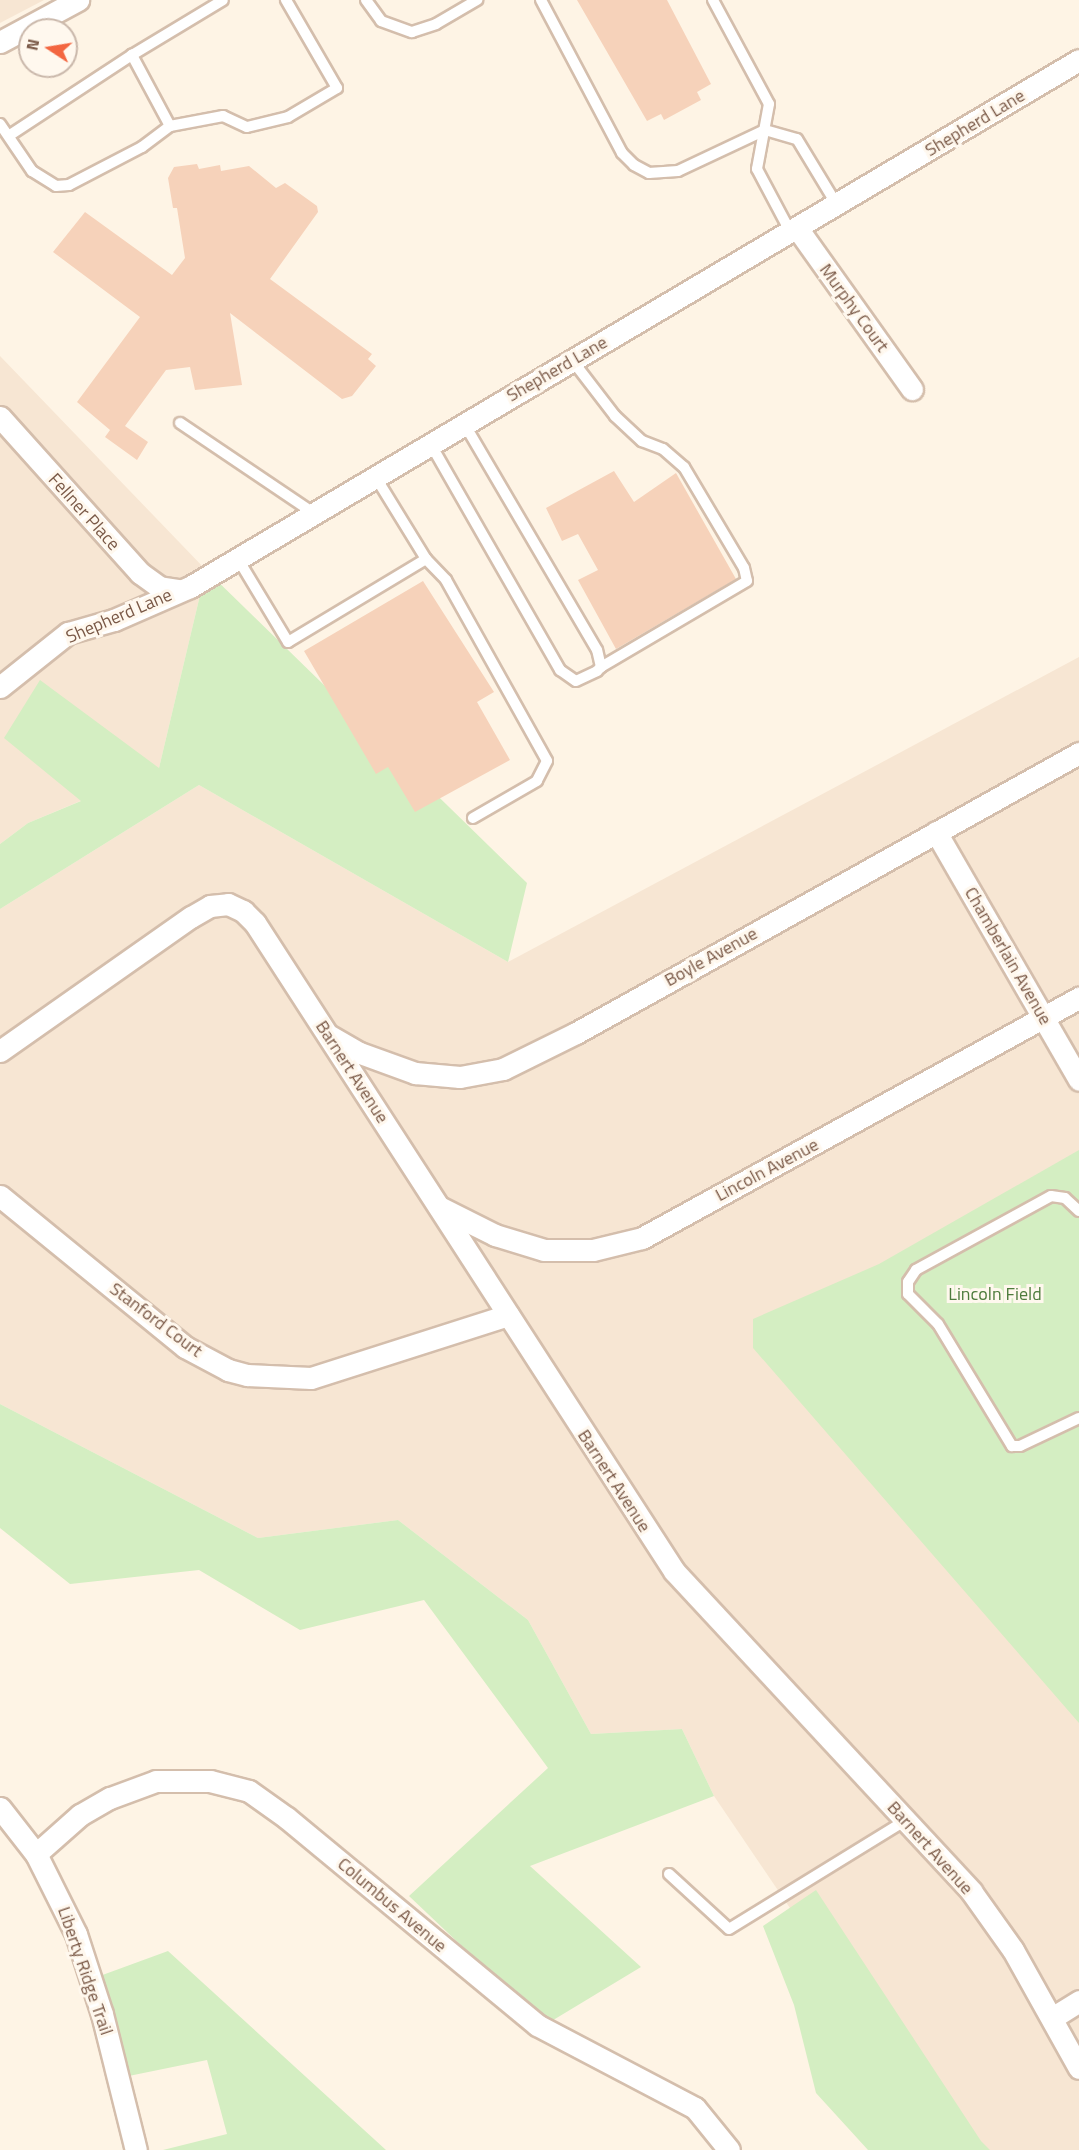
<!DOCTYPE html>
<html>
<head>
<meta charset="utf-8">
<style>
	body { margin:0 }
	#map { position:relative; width:1079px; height:2150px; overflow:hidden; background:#fef4e5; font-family:"Titillium Web",sans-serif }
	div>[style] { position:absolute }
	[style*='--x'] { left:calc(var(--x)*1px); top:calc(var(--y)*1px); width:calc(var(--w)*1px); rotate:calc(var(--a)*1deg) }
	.residential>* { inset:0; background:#f7e6d3 }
	.green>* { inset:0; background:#d4eec2 }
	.building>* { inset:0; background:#f6d2ba }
	.roads { filter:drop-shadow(2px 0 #d4beac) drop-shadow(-2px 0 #d4beac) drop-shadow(0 2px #d4beac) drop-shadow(0 -2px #d4beac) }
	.lane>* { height:10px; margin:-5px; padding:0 5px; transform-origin:5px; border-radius:5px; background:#fff }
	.street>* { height:21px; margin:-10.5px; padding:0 10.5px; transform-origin:10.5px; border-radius:10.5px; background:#fff }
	span { translate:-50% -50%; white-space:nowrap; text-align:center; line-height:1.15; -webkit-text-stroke:6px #fff8ee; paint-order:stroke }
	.street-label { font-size:18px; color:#7a5947 }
	.park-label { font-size:18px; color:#4e7b3c }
	.north { position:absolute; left:18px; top:18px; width:60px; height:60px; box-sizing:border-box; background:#fff8ee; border:2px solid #cab8ab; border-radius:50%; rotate:282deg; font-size:16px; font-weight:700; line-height:24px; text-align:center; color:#7a5947 }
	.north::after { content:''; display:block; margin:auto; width:21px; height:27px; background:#f36640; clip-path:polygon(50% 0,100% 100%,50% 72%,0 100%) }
</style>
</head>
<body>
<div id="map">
	<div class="residential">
		<div style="clip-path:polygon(0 0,44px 0,0 23px)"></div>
		<div style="clip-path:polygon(0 356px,206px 570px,159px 768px,28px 823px,0 844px)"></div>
		<div style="clip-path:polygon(1079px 657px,1079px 2150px,954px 2150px,714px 1796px,682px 1729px,591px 1734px,528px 1620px,398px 1520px,258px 1538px,0 1404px,0 909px,199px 785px,508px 962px)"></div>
	</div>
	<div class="green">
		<div style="clip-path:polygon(206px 570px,527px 883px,508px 962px,199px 785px,0 909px,0 844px,28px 823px,81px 801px,4px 738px,40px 680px,159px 768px)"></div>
		<div style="clip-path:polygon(1079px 1150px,1079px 1723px,753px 1348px,753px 1319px,879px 1264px)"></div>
		<div style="clip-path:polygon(0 1404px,258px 1538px,398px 1520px,528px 1620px,591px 1734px,682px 1729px,714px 1796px,530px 1866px,641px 1967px,545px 2025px,409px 1896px,548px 1768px,424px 1600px,300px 1630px,199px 1570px,70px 1584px,0 1528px)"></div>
		<div style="clip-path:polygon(816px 1890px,981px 2141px,990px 2150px,868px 2150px,816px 2093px,794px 2005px,763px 1926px)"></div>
		<div style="clip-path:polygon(168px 1951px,386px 2150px,163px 2150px,227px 2134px,207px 2060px,119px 2078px,97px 1977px)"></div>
	</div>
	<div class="building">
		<div style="clip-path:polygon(577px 0,667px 0,711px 84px,697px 92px,701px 100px,664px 120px,661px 114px,647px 121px)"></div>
		<div style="clip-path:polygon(197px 164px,199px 169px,220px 165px,221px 171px,249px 166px,276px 188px,285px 183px,317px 206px,318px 212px,270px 279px,372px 354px,368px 359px,376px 366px,352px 396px,342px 399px,230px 313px,242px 385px,195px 390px,190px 367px,166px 370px,125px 426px,148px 442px,137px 460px,105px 437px,110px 430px,77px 402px,140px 317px,53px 252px,85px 212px,172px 275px,185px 258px,177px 208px,173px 208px,168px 178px,174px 167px)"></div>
		<div style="clip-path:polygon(614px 471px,634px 502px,676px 473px,736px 579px,616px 649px,578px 580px,598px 570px,578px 534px,562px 541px,546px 508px)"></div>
		<div style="clip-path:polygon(423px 581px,494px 692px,477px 702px,510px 760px,415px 812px,388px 767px,376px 774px,304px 651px)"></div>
	</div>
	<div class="roads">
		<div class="lane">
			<div style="--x:366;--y:0;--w:26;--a:54"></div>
			<div style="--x:381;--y:21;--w:33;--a:20"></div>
			<div style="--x:412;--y:32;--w:25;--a:-18"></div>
			<div style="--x:436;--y:24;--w:48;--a:-30.3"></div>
			<div style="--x:541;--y:0;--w:173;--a:62.1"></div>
			<div style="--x:622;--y:153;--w:17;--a:45"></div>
			<div style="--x:634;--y:165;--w:17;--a:28"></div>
			<div style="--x:649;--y:173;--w:29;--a:-4"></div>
			<div style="--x:678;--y:171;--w:96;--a:-25.2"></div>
			<div style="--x:765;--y:130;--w:33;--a:16"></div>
			<div style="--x:797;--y:139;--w:77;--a:58.8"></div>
			<div style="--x:713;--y:0;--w:118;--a:61.7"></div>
			<div style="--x:769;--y:104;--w:66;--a:100.5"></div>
			<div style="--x:757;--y:169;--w:70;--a:62"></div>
			<div style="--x:0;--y:124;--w:57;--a:55.8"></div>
			<div style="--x:32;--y:171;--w:28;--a:32"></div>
			<div style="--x:56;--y:186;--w:13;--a:-4"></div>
			<div style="--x:69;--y:185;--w:82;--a:-27.5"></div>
			<div style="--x:142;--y:147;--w:35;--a:-37"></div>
			<div style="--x:170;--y:126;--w:54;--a:-10.7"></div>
			<div style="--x:223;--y:116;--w:26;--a:25"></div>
			<div style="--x:247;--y:127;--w:42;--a:-13.7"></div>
			<div style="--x:288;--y:117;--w:57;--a:-30.6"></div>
			<div style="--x:337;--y:88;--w:102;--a:-120.1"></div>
			<div style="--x:170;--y:126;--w:81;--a:-118.2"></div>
			<div style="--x:132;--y:55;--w:106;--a:-31.1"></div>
			<div style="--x:10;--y:135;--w:146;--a:-33.3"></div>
			<div style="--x:572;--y:360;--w:71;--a:52.5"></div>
			<div style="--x:615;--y:416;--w:37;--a:43"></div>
			<div style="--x:642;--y:441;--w:22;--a:21"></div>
			<div style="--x:663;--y:449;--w:28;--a:41"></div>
			<div style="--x:684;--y:467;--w:117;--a:59.3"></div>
			<div style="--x:744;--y:568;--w:13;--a:77"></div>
			<div style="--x:747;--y:581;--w:169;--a:149.5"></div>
			<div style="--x:180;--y:423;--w:163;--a:34"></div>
			<div style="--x:430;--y:443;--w:262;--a:60.2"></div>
			<div style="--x:560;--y:670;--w:19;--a:35"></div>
			<div style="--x:576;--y:681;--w:23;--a:-25"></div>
			<div style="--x:597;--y:671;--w:6;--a:-45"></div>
			<div style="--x:601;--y:667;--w:17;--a:-103"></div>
			<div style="--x:597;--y:650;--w:263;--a:-120.4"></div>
			<div style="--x:238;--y:559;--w:97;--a:58.9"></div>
			<div style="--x:288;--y:642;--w:161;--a:-31"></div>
			<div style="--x:426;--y:559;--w:97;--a:-121.6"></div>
			<div style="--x:426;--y:559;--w:29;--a:46"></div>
			<div style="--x:446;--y:580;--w:207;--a:60.8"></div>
			<div style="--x:547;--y:761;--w:22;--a:117"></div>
			<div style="--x:537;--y:781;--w:74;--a:150"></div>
			<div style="--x:1079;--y:1211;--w:19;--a:-137"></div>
			<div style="--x:1065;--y:1198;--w:14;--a:-172"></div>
			<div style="--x:1051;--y:1196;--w:154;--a:151.3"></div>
			<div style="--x:916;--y:1270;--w:14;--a:124"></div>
			<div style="--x:908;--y:1282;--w:12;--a:90"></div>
			<div style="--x:908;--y:1294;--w:42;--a:45"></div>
			<div style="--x:938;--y:1324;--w:143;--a:58.8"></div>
			<div style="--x:1012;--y:1446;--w:8;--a:0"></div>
			<div style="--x:1020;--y:1446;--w:65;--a:-25.4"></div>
			<div style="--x:669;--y:1874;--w:81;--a:42.5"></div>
			<div style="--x:729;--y:1929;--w:208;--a:-31.6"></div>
		</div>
		<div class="street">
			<div style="--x:0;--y:42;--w:89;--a:-28.3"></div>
			<div style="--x:797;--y:228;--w:198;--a:54.5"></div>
			<div style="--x:0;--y:417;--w:210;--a:48.1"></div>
			<div style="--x:140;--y:573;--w:24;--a:36"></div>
			<div style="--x:159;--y:587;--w:20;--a:9"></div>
			<div style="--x:0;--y:687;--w:87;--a:-38.5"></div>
			<div style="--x:68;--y:633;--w:48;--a:-15.8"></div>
			<div style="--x:114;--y:620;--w:83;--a:-23.5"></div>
			<div style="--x:190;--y:587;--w:1033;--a:-30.66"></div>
			<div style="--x:936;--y:832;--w:286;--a:60"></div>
			<div style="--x:330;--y:1036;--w:34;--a:30"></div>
			<div style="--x:360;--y:1053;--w:59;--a:20"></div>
			<div style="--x:415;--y:1073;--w:45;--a:5.1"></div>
			<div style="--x:460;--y:1077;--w:44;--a:-10.5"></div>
			<div style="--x:503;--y:1069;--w:81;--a:-26.3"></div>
			<div style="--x:576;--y:1033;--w:576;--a:-29.1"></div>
			<div style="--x:0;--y:1051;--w:233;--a:-35.1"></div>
			<div style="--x:191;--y:917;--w:22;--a:-30"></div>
			<div style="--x:210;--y:906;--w:18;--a:-6"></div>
			<div style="--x:228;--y:904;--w:17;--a:25"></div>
			<div style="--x:243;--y:911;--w:17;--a:45"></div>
			<div style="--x:255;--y:923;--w:772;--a:57.11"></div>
			<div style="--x:674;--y:1571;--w:437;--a:47.1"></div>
			<div style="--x:971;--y:1891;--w:72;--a:54.6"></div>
			<div style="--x:1013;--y:1950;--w:135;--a:60.8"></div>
			<div style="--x:0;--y:1196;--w:239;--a:39.2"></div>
			<div style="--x:185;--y:1347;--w:49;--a:28.1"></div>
			<div style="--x:228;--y:1370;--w:20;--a:15"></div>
			<div style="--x:247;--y:1375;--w:64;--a:2.7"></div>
			<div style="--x:311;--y:1378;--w:207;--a:-17.7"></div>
			<div style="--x:439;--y:1207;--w:63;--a:26.6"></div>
			<div style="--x:495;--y:1235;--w:51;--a:17"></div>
			<div style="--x:544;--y:1250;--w:49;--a:0"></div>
			<div style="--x:593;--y:1250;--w:50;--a:-13.8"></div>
			<div style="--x:642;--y:1238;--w:499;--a:-28.8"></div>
			<div style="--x:0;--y:1808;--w:58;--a:52"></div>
			<div style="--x:36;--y:1854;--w:89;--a:63.4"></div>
			<div style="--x:76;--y:1934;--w:84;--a:72"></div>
			<div style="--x:102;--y:2014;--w:140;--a:76"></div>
			<div style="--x:36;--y:1854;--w:59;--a:-41.6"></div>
			<div style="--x:80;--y:1815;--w:34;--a:-30"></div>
			<div style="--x:110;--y:1798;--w:49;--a:-20.3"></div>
			<div style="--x:156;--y:1781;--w:54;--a:0"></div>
			<div style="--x:210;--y:1781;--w:40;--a:14.4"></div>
			<div style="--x:249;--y:1791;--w:47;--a:35.4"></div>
			<div style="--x:287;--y:1818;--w:325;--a:39.6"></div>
			<div style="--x:537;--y:2025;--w:178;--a:27.7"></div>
			<div style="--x:695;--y:2108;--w:54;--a:51"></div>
			<div style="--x:1052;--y:2018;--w:32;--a:-32"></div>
		</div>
	</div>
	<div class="street-label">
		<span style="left:975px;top:123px;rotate:-31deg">Shepherd Lane</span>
		<span style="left:854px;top:308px;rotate:54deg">Murphy Court</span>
		<span style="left:557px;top:369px;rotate:-30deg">Shepherd Lane</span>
		<span style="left:84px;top:512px;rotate:48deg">Fellner Place</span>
		<span style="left:119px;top:616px;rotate:-23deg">Shepherd Lane</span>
		<span style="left:1008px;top:956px;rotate:60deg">Chamberlain Avenue</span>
		<span style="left:711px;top:957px;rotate:-29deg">Boyle Avenue</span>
		<span style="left:352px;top:1072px;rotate:57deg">Barnert Avenue</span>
		<span style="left:767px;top:1170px;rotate:-28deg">Lincoln Avenue</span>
		<span style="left:156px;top:1320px;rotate:37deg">Stanford Court</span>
		<span style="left:614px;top:1481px;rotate:57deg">Barnert Avenue</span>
		<span style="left:930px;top:1848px;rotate:48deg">Barnert Avenue</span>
		<span style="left:392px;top:1905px;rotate:40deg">Columbus Avenue</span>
		<span style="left:85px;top:1971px;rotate:71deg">Liberty Ridge Trail</span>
	</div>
	<div class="park-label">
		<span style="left:995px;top:1294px">Lincoln Field</span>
	</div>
	<div class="north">N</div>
</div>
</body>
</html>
